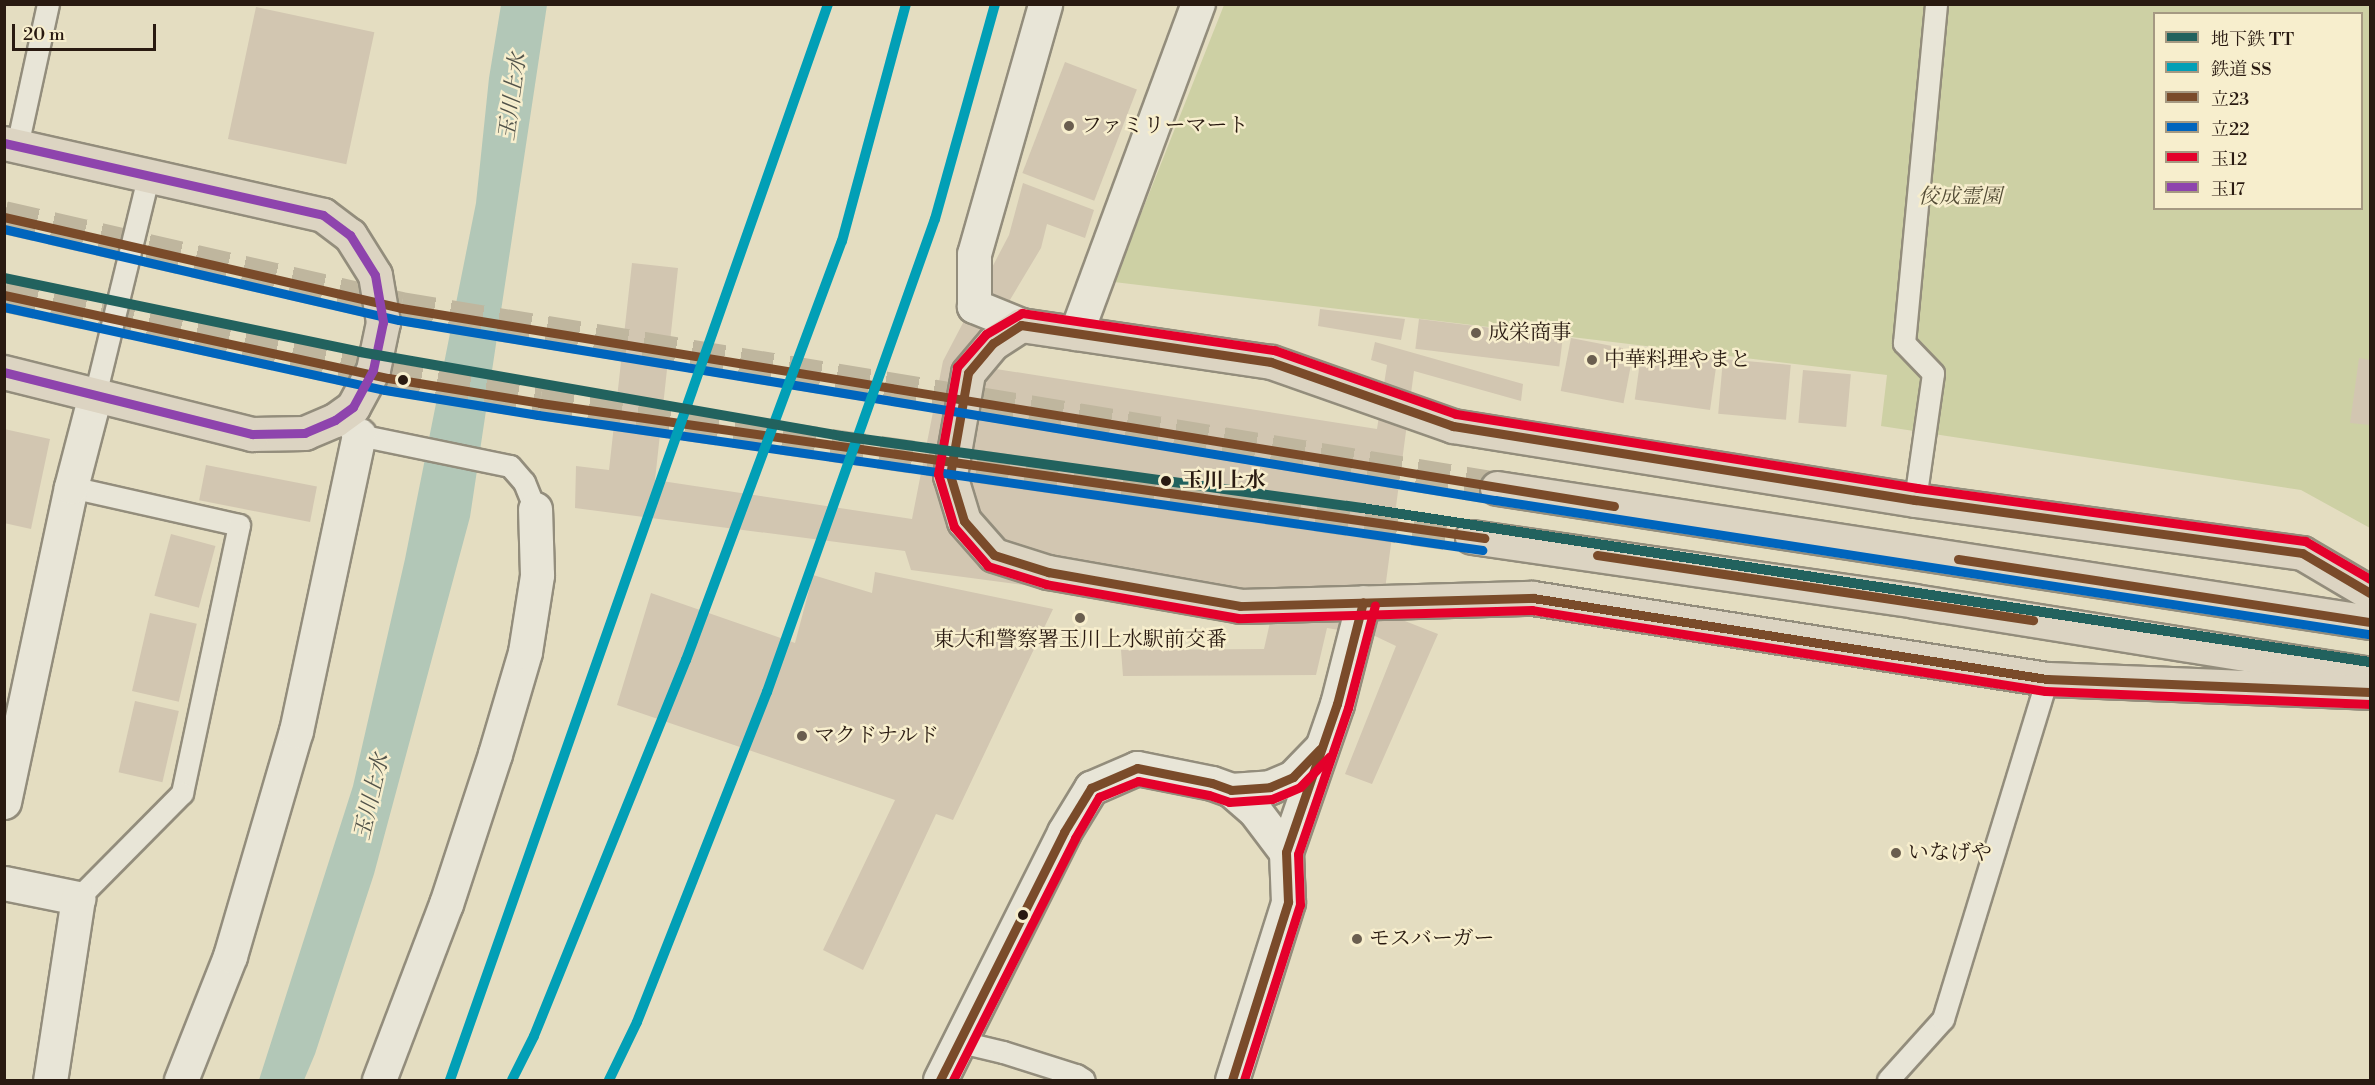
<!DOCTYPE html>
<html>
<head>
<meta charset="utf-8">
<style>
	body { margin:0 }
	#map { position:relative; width:2375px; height:1085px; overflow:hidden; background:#e4ddc1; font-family:"Libre Bodoni","Noto Serif JP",serif }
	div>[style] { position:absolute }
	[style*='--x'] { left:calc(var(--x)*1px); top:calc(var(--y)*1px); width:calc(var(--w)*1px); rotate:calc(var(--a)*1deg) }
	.green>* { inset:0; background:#cdd0a4 }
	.water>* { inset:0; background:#b2c7b7 }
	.building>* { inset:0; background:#d2c6b1; transform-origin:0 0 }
	.primary-tunnel>* { height:33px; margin-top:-16.5px; transform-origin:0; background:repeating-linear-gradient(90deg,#bfb69e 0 33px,transparent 0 49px) }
	.roads { filter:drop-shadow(2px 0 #938d7c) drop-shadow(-2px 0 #938d7c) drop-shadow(0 2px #938d7c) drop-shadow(0 -2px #938d7c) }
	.lane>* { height:21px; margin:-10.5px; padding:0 10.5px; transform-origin:10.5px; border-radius:10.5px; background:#e8e5d7 }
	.street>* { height:33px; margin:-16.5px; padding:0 16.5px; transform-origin:16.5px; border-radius:16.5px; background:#e8e5d7 }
	.secondary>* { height:33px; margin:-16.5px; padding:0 16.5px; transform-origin:16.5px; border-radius:16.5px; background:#e8e5d7 }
	.primary>* { height:33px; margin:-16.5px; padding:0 16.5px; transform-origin:16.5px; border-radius:16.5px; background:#dcd4c2 }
	.bus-1>* { height:9px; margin:-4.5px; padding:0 4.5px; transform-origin:4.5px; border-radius:4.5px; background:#7a4b2a }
	.bus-2>* { height:9px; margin:-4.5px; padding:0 4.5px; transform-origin:4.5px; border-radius:4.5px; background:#0065bd }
	.bus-3>* { height:9px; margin:-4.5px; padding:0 4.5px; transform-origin:4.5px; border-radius:4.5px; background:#e4002b }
	.bus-4>* { height:9px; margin:-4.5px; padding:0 4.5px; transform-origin:4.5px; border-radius:4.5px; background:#8e44ad }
	.rail-1>* { height:10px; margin:-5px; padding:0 5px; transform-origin:5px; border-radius:5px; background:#029fb6 }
	.metro-1>* { height:10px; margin:-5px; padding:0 5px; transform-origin:5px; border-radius:5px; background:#22625e }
	.dots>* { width:16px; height:16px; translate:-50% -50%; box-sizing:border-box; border:3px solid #f7eecd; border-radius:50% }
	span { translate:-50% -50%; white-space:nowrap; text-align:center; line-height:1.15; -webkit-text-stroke:5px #f7eecd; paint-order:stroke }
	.poi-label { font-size:21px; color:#291a11 }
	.left { translate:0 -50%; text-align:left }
	.park-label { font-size:21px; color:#544d36; font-style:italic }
	.stop-label { font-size:21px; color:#291a11; font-weight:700 }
	.water-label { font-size:22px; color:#52534a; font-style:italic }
	.frame { position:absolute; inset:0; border:6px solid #291a11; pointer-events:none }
	.legend { position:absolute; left:2153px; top:12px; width:210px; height:198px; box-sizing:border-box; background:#f7eecd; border:2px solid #a59982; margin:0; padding:8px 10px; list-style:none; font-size:18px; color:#291a11 }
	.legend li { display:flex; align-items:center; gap:12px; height:30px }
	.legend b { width:30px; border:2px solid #a59982 }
	.scale { position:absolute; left:12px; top:24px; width:144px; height:27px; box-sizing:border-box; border:3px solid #291a11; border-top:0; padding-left:8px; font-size:18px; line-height:21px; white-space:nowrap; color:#291a11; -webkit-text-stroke:4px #f7eecd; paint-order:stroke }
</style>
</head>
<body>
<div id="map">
	<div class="green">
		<div style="clip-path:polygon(evenodd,1224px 5px,2370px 5px,2370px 528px,2301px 490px,1881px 426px,1887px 375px,1114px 282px,1224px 5px,2154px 14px,2362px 14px,2362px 208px,2154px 208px,2154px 14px)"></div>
	</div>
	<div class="water">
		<div style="clip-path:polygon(501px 5px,547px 5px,470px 517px,374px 874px,315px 1054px,304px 1080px,259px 1080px,353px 786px,405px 559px,476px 203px,489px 78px)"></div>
	</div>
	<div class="building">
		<div style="left:256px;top:7px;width:121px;height:135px;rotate:12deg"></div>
		<div style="left:1065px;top:62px;width:77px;height:119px;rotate:21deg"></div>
		<div style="clip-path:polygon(1023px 183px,1094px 210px,1085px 238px,1047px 224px,1041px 248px,971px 365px,1377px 429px,1387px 365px,1371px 360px,1375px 342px,1523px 384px,1521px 401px,1414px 371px,1382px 612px,1438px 634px,1372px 784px,1345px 774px,1396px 646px,1375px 636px,1327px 628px,1316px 675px,1123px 676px,1121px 650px,1264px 649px,1271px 618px,911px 570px,905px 551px,575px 508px,576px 466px,609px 470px,632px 263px,678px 268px,655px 480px,912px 519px,943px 361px,1009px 235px)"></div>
		<div style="clip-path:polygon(1320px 309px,1405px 319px,1401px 340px,1318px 326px)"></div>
		<div style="left:1419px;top:319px;width:145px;height:30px;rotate:7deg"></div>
		<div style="left:1571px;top:338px;width:64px;height:54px;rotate:11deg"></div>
		<div style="left:1642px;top:348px;width:76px;height:52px;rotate:8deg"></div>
		<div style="clip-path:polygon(2359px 358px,2370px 360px,2370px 425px,2350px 423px)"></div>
		<div style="left:1723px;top:359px;width:68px;height:55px;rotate:5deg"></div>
		<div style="left:1803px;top:370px;width:48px;height:53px;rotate:5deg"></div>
		<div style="clip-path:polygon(4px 429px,50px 439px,31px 529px,4px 523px)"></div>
		<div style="left:206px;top:465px;width:113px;height:36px;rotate:11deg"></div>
		<div style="left:171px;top:534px;width:46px;height:64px;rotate:15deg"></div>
		<div style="clip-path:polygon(875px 572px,1053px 609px,953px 820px,936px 814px,863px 970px,823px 950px,895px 800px,617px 705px,651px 593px,795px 643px,813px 575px,872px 593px)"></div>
		<div style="left:150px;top:613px;width:48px;height:80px;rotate:13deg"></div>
		<div style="left:135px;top:701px;width:45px;height:73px;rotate:13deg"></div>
	</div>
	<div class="primary-tunnel">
		<div style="--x:4;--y:217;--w:407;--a:12.9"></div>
		<div style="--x:401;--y:308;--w:1111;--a:9.33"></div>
		<div style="--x:4;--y:295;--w:393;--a:12.2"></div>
		<div style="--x:388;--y:378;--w:154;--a:9.3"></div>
		<div style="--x:540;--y:403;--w:942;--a:8.18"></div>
	</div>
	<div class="roads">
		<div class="lane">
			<div style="--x:17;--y:146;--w:145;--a:-77.7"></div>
			<div style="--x:95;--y:395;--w:224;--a:-76.3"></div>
			<div style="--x:348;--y:428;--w:13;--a:32"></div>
			<div style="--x:359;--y:435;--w:154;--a:11.6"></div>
			<div style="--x:510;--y:466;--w:21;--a:49"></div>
			<div style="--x:524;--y:482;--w:29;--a:68"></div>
			<div style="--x:71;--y:487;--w:172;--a:12.7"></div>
			<div style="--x:239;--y:525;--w:274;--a:102"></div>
			<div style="--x:182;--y:793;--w:148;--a:134.7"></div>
			<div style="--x:1915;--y:500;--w:128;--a:-81.9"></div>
			<div style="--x:1933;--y:373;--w:42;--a:-134"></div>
			<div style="--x:1904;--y:343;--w:341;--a:-84.6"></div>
			<div style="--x:961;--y:1042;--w:43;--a:13.4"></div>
			<div style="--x:1003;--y:1052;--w:77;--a:17.5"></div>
			<div style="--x:1076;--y:1075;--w:9;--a:32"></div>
			<div style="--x:1888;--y:1080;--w:82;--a:-48"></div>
			<div style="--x:1943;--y:1019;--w:356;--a:-73"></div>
		</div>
		<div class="street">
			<div style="--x:1076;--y:333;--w:351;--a:-69.7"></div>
			<div style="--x:4;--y:802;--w:322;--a:-78"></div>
			<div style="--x:71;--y:487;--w:95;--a:-75.4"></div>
			<div style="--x:4;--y:883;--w:76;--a:11.5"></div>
			<div style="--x:78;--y:898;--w:184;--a:98.7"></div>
			<div style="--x:181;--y:1080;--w:133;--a:-68.4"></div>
			<div style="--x:230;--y:956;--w:234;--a:-73.7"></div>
			<div style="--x:296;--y:731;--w:303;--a:-78"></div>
			<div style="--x:379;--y:1080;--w:188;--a:-69.2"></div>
			<div style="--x:446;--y:904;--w:158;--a:-71.9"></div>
			<div style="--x:495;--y:754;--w:106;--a:-73.6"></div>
			<div style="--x:525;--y:652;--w:78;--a:-81.1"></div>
			<div style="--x:537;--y:575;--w:66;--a:-91.7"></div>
		</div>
		<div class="secondary">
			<div style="--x:1021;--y:325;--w:51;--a:-158"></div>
			<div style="--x:974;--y:306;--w:52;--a:-90"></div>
			<div style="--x:974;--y:254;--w:260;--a:-74.1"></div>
			<div style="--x:1231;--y:790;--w:32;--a:41"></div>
			<div style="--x:1255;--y:811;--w:51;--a:52.9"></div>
			<div style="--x:940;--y:1080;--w:277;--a:-63.4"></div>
			<div style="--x:1064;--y:832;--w:52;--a:-58.5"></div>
			<div style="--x:1091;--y:788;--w:50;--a:-23.5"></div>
			<div style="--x:1137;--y:768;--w:76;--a:11.3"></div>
			<div style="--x:1212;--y:783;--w:20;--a:20"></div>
			<div style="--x:1231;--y:790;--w:39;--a:-4"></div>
			<div style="--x:1270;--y:787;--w:25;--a:-23"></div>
			<div style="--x:1293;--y:777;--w:39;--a:-46"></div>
			<div style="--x:1232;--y:1080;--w:187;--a:-72.5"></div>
			<div style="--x:1288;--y:902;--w:50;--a:-92.3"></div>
			<div style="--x:1286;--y:852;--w:157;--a:-71"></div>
			<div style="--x:1337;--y:704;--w:105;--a:-75.7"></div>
		</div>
		<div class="primary">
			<div style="--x:4;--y:143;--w:327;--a:12.7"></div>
			<div style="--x:323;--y:215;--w:34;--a:37"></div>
			<div style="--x:350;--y:235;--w:47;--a:58"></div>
			<div style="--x:375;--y:275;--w:48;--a:80.3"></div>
			<div style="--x:383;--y:322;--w:49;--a:101.8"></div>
			<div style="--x:373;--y:370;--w:42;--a:118.4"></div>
			<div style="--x:353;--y:407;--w:22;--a:144"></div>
			<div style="--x:335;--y:420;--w:33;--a:157"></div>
			<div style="--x:305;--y:433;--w:53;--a:178.9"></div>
			<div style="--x:252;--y:434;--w:256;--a:-166"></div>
			<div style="--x:1497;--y:488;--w:883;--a:8.73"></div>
			<div style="--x:1472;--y:537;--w:447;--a:8.2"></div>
			<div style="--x:1914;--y:601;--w:461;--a:9.1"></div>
			<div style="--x:2370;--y:593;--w:79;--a:-149.5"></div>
			<div style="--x:2302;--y:553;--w:391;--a:-172.2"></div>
			<div style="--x:1915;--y:500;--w:468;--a:-170.9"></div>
			<div style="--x:1453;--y:426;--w:193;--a:-160.6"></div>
			<div style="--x:1271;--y:362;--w:253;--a:-171.6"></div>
			<div style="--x:1021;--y:325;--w:33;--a:147"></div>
			<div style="--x:993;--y:343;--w:39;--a:130"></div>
			<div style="--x:968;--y:373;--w:104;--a:100"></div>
			<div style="--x:950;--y:475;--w:48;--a:73.1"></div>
			<div style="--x:964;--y:521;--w:45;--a:48.6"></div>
			<div style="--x:994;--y:555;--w:57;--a:17.5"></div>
			<div style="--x:1048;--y:572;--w:195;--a:10"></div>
			<div style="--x:1240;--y:606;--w:293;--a:-1.6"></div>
			<div style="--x:1533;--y:598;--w:520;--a:8.96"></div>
			<div style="--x:2047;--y:679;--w:323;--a:2.3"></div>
		</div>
	</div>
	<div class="bus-1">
		<div style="--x:4;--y:217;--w:407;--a:12.9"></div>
		<div style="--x:401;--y:308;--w:1229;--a:9.27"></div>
		<div style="--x:4;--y:295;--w:393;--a:12.2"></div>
		<div style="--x:388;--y:378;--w:154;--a:9.3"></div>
		<div style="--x:540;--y:403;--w:954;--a:8.14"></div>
		<div style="--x:1597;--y:555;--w:441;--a:8.5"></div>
		<div style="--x:1958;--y:559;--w:417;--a:8.7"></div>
		<div style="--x:2370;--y:593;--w:79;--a:-149.5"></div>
		<div style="--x:2302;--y:553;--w:391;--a:-172.2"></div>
		<div style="--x:1915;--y:500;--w:468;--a:-170.9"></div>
		<div style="--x:1453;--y:426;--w:193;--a:-160.6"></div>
		<div style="--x:1271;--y:362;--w:253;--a:-171.6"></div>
		<div style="--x:1021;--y:325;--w:33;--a:147"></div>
		<div style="--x:993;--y:343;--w:39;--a:130"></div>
		<div style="--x:968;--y:373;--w:104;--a:100"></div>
		<div style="--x:950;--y:475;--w:48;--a:73.1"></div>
		<div style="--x:964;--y:521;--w:45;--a:48.6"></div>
		<div style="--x:994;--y:555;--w:57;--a:17.5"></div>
		<div style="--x:1048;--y:572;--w:195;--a:10"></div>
		<div style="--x:1240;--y:606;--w:293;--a:-1.6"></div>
		<div style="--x:1533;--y:598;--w:520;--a:8.96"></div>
		<div style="--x:2047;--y:679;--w:323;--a:2.3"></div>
		<div style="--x:940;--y:1080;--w:277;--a:-63.4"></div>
		<div style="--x:1064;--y:832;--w:52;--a:-58.5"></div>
		<div style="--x:1091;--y:788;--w:50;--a:-23.5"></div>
		<div style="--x:1137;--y:768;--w:76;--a:11.3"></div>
		<div style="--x:1212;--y:783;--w:20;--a:20"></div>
		<div style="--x:1231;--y:790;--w:39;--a:-4"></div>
		<div style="--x:1270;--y:787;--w:25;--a:-23"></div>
		<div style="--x:1293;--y:777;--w:39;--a:-46"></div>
		<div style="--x:1232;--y:1080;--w:187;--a:-72.5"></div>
		<div style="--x:1288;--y:902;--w:50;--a:-92.3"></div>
		<div style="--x:1286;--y:852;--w:157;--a:-71"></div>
		<div style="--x:1337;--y:704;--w:105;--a:-75.7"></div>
	</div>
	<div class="bus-2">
		<div style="--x:4;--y:229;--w:405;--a:13"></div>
		<div style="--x:399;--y:320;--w:1111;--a:9.33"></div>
		<div style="--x:1495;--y:500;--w:883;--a:8.73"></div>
		<div style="--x:4;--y:307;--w:390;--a:12.3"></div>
		<div style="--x:385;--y:390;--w:155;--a:9.3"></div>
		<div style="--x:538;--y:415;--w:954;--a:8.14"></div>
	</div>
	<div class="bus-3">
		<div style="--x:2370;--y:704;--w:325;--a:-177.7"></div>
		<div style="--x:2045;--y:691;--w:519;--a:-171.03"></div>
		<div style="--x:1532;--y:610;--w:294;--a:178.4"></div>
		<div style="--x:1238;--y:618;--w:195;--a:-170"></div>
		<div style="--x:1046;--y:584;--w:61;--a:-162.8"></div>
		<div style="--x:988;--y:566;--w:52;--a:-131.1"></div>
		<div style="--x:954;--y:527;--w:55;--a:-106.8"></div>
		<div style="--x:938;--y:474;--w:109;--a:-79.9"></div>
		<div style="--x:957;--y:367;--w:44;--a:-48.7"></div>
		<div style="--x:986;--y:334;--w:42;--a:-30.3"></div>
		<div style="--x:1022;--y:313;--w:255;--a:8.4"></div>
		<div style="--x:1274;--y:350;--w:193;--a:19.4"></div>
		<div style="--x:1456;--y:414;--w:467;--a:9.1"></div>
		<div style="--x:1917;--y:488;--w:392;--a:7.8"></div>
		<div style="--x:2305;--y:541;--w:75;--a:30.3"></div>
		<div style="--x:953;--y:1080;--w:271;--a:-63.2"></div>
		<div style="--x:1075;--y:838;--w:48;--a:-59.7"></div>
		<div style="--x:1099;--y:797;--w:42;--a:-22.3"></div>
		<div style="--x:1138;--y:781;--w:72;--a:11.2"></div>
		<div style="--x:1209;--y:795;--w:21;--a:19"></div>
		<div style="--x:1229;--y:802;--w:43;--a:-4"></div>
		<div style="--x:1272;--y:799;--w:30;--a:-23"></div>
		<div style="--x:1300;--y:787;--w:42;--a:-46"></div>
		<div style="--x:1244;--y:1080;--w:184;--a:-72.3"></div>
		<div style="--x:1300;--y:905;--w:51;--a:-92.2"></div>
		<div style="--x:1298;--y:854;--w:154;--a:-71.1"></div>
		<div style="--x:1348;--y:708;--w:106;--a:-75.3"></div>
	</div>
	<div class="bus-4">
		<div style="--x:4;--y:143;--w:327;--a:12.7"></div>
		<div style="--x:323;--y:215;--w:34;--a:37"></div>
		<div style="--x:350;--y:235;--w:47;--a:58"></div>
		<div style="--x:375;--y:275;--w:48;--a:80.3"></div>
		<div style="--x:383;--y:322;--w:49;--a:101.8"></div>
		<div style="--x:373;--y:370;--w:42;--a:118.4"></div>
		<div style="--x:353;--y:407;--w:22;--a:144"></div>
		<div style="--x:335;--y:420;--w:33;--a:157"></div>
		<div style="--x:305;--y:433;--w:53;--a:178.9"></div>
		<div style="--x:252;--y:434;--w:256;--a:-166"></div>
	</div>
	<div class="rail-1">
		<div style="--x:450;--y:1080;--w:1140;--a:-70.64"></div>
		<div style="--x:512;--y:1080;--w:49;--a:-63.4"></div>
		<div style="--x:534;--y:1036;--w:406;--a:-68"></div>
		<div style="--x:686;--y:660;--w:447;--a:-69.6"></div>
		<div style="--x:842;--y:241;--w:245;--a:-74.9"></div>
		<div style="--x:609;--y:1080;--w:64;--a:-64.2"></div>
		<div style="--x:637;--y:1022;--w:355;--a:-68.5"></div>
		<div style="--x:767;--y:692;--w:502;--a:-70.45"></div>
		<div style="--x:935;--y:219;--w:223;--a:-74.4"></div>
	</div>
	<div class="metro-1">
		<div style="--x:4;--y:278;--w:364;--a:11.7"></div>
		<div style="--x:360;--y:352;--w:488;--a:9.9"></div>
		<div style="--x:841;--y:436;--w:526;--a:7.87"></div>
		<div style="--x:1362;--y:508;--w:1020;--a:8.69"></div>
	</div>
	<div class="dots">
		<div style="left:1069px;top:126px;background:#6a5e4f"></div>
		<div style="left:1476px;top:333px;background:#6a5e4f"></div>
		<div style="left:1592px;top:360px;background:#6a5e4f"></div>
		<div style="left:403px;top:380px;background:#291a11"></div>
		<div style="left:1166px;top:481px;background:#291a11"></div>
		<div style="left:1080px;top:618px;background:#6a5e4f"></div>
		<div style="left:802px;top:736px;background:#6a5e4f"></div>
		<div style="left:1896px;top:853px;background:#6a5e4f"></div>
		<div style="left:1023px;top:915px;background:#291a11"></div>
		<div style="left:1357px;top:939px;background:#6a5e4f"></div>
	</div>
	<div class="poi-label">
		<span class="left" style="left:1081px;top:126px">ファミリーマート</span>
		<span class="left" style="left:1488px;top:333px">成栄商事</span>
		<span class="left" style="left:1604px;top:360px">中華料理やまと</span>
		<span style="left:1080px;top:640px">東大和警察署玉川上水駅前交番</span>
		<span class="left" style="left:814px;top:736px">マクドナルド</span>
		<span class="left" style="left:1908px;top:853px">いなげや</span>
		<span class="left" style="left:1369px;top:939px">モスバーガー</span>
	</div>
	<div class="park-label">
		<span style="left:1960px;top:197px">佼成霊園</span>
	</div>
	<div class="stop-label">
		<span class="left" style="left:1182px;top:481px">玉川上水</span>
	</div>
	<div class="water-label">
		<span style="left:513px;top:97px;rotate:-82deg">玉川上水</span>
		<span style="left:372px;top:797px;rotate:-77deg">玉川上水</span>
	</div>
	<div class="frame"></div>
	<ul class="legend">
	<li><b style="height:8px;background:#22625e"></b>地下鉄 TT</li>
	<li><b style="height:8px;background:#029fb6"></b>鉄道 SS</li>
	<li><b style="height:8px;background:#7a4b2a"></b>立23</li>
	<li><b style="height:8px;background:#0065bd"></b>立22</li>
	<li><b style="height:8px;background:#e4002b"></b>玉12</li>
	<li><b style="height:8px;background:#8e44ad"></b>玉17</li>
	</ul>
	<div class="scale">20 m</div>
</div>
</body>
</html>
